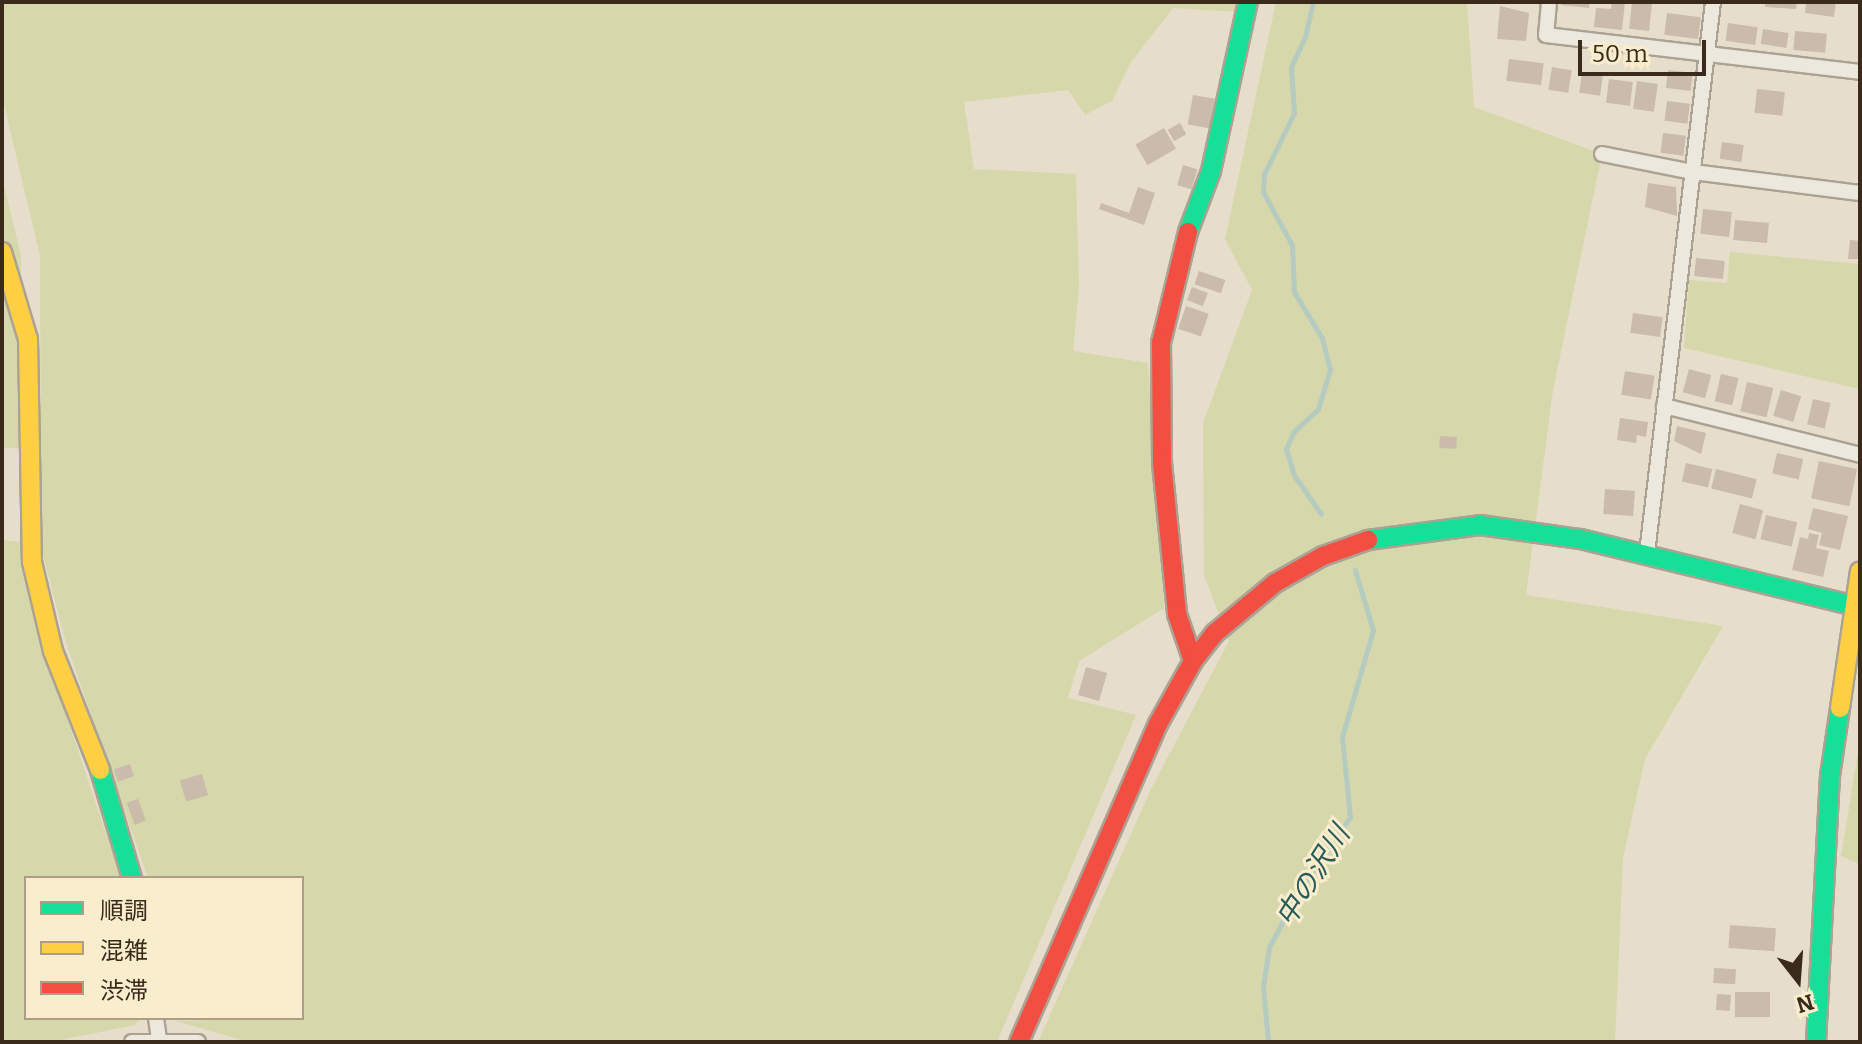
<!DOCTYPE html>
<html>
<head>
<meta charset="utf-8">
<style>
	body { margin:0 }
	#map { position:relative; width:1862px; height:1044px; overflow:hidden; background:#e6deca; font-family:Bitter,"Noto Sans JP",serif }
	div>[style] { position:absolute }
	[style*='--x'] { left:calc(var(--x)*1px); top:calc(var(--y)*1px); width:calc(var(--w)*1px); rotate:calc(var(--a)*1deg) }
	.green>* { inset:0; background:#d6d7ab }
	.stream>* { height:5px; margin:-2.5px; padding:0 2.5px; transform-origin:2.5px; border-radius:2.5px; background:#b6cbbf }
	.building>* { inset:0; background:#cabbaa; transform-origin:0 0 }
	.roads { filter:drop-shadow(2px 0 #aba294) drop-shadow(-2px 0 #aba294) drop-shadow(0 2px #aba294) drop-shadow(0 -2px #aba294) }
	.street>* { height:14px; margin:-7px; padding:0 7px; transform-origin:7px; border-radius:7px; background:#ede8dd }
	.fast>* { height:18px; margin:-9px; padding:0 9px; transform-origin:9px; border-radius:9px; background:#16e098 }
	.slow>* { height:18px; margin:-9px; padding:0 9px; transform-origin:9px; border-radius:9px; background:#ffcf43 }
	.jam>* { height:18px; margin:-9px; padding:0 9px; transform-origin:9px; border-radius:9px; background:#f24e42 }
	span { translate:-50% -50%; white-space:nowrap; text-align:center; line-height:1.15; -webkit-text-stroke:6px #f9edce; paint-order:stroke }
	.water-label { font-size:28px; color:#295b58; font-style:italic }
	.frame { position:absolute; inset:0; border:4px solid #3a2a1b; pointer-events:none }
	.legend { position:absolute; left:24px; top:876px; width:280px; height:144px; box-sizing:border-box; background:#f9edce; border:2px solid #ad9f86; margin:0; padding:10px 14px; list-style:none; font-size:24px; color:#3a2a1b }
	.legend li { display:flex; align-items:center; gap:16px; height:40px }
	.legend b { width:40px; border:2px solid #ad9f86 }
	.north { position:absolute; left:1758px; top:940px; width:80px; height:80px; -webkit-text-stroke:6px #f9edce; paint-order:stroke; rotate:163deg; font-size:22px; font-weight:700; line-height:32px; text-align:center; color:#3a2a1b }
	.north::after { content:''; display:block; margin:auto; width:28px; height:36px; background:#3a2a1b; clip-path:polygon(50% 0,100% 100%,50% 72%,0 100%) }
	.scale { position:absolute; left:1578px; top:40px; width:128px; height:36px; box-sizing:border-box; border:4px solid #3a2a1b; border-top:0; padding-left:10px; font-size:24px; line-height:28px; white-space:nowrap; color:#3a2a1b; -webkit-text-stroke:6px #f9edce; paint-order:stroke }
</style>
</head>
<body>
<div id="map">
	<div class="green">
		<div style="clip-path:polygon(2px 2px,1242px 2px,1238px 12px,1173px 8px,1131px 62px,1112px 101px,1085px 115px,1068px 90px,964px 102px,974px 169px,1076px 174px,1079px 287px,1073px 351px,1148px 363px,1164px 608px,1079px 661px,1068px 698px,1136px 715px,997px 1042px,249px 1042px,176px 1021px,302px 1018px,302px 878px,148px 878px,66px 643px,41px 547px,40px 256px,2px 96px)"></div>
		<div style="clip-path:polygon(1276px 2px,1467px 2px,1474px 107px,1602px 154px,1553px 390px,1526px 595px,1723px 626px,1645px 759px,1623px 858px,1615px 1042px,1038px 1042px,1151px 789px,1229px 641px,1204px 575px,1203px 423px,1252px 290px,1225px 239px)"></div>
		<div style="clip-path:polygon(2px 177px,21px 256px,19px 448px,2px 448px)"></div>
		<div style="clip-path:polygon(1730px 252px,1860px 264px,1860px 389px,1684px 348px,1689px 280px,1727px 283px)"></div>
		<div style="clip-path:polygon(2px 540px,20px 542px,45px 652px,121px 878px,26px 878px,26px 1018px,140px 1018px,135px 1025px,51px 1042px,2px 1042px)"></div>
		<div style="clip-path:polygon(1860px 740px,1860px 864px,1841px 856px)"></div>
	</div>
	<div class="stream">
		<div style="--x:1313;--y:2;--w:36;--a:103"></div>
		<div style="--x:1305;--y:37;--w:33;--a:115"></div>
		<div style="--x:1291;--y:67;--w:46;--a:86.3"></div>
		<div style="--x:1294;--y:113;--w:68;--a:116.2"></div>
		<div style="--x:1264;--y:174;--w:18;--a:93"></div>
		<div style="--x:1263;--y:192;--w:60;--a:61.3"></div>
		<div style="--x:1292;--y:245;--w:47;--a:87.6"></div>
		<div style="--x:1294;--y:292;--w:54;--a:58.7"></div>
		<div style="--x:1322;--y:338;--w:33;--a:76"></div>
		<div style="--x:1330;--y:370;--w:41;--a:107.1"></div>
		<div style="--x:1318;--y:409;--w:33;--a:137"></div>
		<div style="--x:1294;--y:431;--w:20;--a:114"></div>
		<div style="--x:1286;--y:449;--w:27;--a:73"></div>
		<div style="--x:1294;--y:475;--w:47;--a:55.3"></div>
		<div style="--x:1268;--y:1042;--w:56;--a:-95.1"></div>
		<div style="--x:1263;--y:986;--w:39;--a:-81"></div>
		<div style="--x:1269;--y:947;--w:64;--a:-61.8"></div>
		<div style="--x:1299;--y:891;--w:90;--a:-55.4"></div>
		<div style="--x:1350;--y:817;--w:80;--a:-95.7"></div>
		<div style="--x:1342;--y:737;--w:111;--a:-73.8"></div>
		<div style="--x:1373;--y:630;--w:63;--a:-106.7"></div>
	</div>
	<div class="building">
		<div style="clip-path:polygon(1561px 2px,1590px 2px,1589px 8px,1561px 5px)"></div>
		<div style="clip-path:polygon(1612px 2px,1625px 2px,1622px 30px,1594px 27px,1596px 8px,1611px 9px)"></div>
		<div style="left:1632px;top:2px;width:20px;height:27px;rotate:6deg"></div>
		<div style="clip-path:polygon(1765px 2px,1797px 2px,1796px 9px,1765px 7px)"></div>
		<div style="clip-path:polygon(1806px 2px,1836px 2px,1834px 17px,1805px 13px)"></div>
		<div style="clip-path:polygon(1500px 6px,1529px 13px,1526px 41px,1497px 39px)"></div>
		<div style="left:1667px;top:13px;width:34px;height:22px;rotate:7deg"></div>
		<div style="left:1728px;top:23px;width:30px;height:18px;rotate:8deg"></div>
		<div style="left:1763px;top:29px;width:26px;height:15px;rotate:9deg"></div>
		<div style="left:1795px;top:31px;width:32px;height:19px;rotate:5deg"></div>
		<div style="left:1509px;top:59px;width:35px;height:22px;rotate:7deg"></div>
		<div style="left:1552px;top:67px;width:20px;height:23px;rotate:9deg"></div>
		<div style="left:1668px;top:70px;width:25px;height:18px;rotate:7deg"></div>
		<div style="left:1582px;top:73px;width:21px;height:20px;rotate:8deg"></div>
		<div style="left:1609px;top:79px;width:24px;height:24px;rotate:7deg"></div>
		<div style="left:1637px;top:81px;width:21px;height:28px;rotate:8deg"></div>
		<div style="left:1757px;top:89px;width:28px;height:24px;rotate:6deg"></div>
		<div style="left:1193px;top:95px;width:22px;height:30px;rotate:10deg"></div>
		<div style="left:1667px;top:101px;width:23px;height:20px;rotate:7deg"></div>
		<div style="left:1180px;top:123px;width:13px;height:14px;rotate:61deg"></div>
		<div style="left:1164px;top:128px;width:24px;height:33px;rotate:60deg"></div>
		<div style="left:1663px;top:133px;width:23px;height:20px;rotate:7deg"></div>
		<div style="left:1722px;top:142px;width:22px;height:17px;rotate:8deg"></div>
		<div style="left:1183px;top:165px;width:15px;height:21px;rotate:16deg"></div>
		<div style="clip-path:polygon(1648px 183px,1676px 187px,1677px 216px,1645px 207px)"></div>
		<div style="clip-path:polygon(1138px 187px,1155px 193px,1144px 225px,1099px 209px,1101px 203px,1129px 213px)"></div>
		<div style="left:1703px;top:209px;width:29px;height:25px;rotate:6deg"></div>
		<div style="left:1735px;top:220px;width:34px;height:20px;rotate:5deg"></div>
		<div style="clip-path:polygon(1850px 240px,1860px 241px,1860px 259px,1848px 259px)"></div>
		<div style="left:1696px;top:258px;width:29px;height:18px;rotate:6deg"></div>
		<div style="left:1199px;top:271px;width:28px;height:14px;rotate:19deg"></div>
		<div style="left:1192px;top:287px;width:17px;height:14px;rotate:21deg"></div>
		<div style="left:1186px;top:306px;width:24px;height:24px;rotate:19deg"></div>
		<div style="left:1633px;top:313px;width:30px;height:20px;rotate:8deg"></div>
		<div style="left:1689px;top:369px;width:23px;height:24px;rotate:15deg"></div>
		<div style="left:1625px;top:371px;width:30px;height:24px;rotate:9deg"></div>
		<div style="left:1721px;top:374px;width:18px;height:28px;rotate:13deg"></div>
		<div style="left:1747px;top:382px;width:27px;height:30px;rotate:13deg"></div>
		<div style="left:1781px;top:390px;width:21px;height:27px;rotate:17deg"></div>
		<div style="left:1813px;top:399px;width:18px;height:26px;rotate:13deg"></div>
		<div style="clip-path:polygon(1620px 418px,1648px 422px,1646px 437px,1637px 435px,1636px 443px,1617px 440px)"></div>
		<div style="clip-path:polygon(1677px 426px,1706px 433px,1701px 454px,1674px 441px)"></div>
		<div style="left:1440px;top:436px;width:17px;height:12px;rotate:3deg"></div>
		<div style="left:1777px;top:453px;width:27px;height:21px;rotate:13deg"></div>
		<div style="left:1819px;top:461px;width:39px;height:38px;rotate:12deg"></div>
		<div style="left:1686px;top:463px;width:27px;height:19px;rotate:13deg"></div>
		<div style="left:1716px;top:469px;width:42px;height:20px;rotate:14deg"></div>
		<div style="left:1605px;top:489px;width:30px;height:25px;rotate:4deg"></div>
		<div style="left:1740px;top:504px;width:24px;height:30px;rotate:15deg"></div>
		<div style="clip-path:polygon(1813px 508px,1848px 516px,1840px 550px,1819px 545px,1822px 533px,1808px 529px)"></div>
		<div style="left:1766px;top:515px;width:32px;height:25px;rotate:13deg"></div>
		<div style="clip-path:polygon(1809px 533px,1819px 535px,1816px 548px,1829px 551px,1823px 577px,1792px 570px,1800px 537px,1808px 539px)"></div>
		<div style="left:1086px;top:667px;width:22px;height:29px;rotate:16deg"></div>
		<div style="left:130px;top:764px;width:13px;height:17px;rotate:72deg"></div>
		<div style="left:202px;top:774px;width:22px;height:23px;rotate:74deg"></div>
		<div style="left:138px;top:799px;width:23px;height:12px;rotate:70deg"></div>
		<div style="left:1730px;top:925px;width:46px;height:23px;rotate:4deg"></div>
		<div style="left:1714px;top:968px;width:22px;height:15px;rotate:3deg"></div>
		<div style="left:1735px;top:992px;width:35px;height:25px"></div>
		<div style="left:1717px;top:994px;width:14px;height:16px;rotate:4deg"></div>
	</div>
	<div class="roads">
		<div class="street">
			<div style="--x:1549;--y:2;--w:33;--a:95"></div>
			<div style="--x:1546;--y:35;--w:316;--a:6.7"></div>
			<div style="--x:1602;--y:154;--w:93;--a:11.2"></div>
			<div style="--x:1693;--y:172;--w:168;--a:7.2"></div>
			<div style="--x:1664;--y:406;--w:202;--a:14"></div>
			<div style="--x:1647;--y:553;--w:555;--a:-83.17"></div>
			<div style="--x:156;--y:1018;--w:21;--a:82"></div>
			<div style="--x:132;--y:1042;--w:66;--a:0"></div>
		</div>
		<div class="fast">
			<div style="--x:1188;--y:232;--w:65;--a:-69.3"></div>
			<div style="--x:1211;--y:171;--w:173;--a:-77.7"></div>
			<div style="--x:1368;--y:540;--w:113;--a:-7.6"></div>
			<div style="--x:1480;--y:525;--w:101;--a:8"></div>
			<div style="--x:1580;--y:539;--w:288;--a:13.7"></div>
			<div style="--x:100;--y:770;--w:113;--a:73.5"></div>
			<div style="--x:1816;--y:1042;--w:266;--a:-87"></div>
			<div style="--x:1830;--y:776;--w:69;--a:-81.6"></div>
		</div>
		<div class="slow">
			<div style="--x:2;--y:252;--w:91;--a:73.4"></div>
			<div style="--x:28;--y:339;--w:223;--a:89"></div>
			<div style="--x:32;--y:562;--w:91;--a:76.7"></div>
			<div style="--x:53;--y:651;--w:128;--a:68.4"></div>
			<div style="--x:1840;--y:708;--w:138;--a:-81.7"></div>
		</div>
		<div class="jam">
			<div style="--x:1188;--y:232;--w:114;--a:103.7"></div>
			<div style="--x:1161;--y:343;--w:120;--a:89.5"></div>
			<div style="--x:1162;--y:463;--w:152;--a:84.3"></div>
			<div style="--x:1177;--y:614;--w:50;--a:71.2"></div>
			<div style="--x:1019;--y:1042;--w:347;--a:-66.4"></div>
			<div style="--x:1158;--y:724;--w:72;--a:-60.9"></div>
			<div style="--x:1193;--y:661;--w:36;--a:-52"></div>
			<div style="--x:1215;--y:633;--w:78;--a:-39.8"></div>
			<div style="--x:1275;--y:583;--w:55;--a:-29.4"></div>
			<div style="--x:1323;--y:556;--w:48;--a:-19.6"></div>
		</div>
	</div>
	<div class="water-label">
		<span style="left:1313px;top:876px;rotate:-58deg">中の沢川</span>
	</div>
	<div class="frame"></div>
	<ul class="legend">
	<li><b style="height:10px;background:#16e098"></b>順調</li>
	<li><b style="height:10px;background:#ffcf43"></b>混雑</li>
	<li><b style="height:10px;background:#f24e42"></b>渋滞</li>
	</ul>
	<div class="north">N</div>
	<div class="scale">50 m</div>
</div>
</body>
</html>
